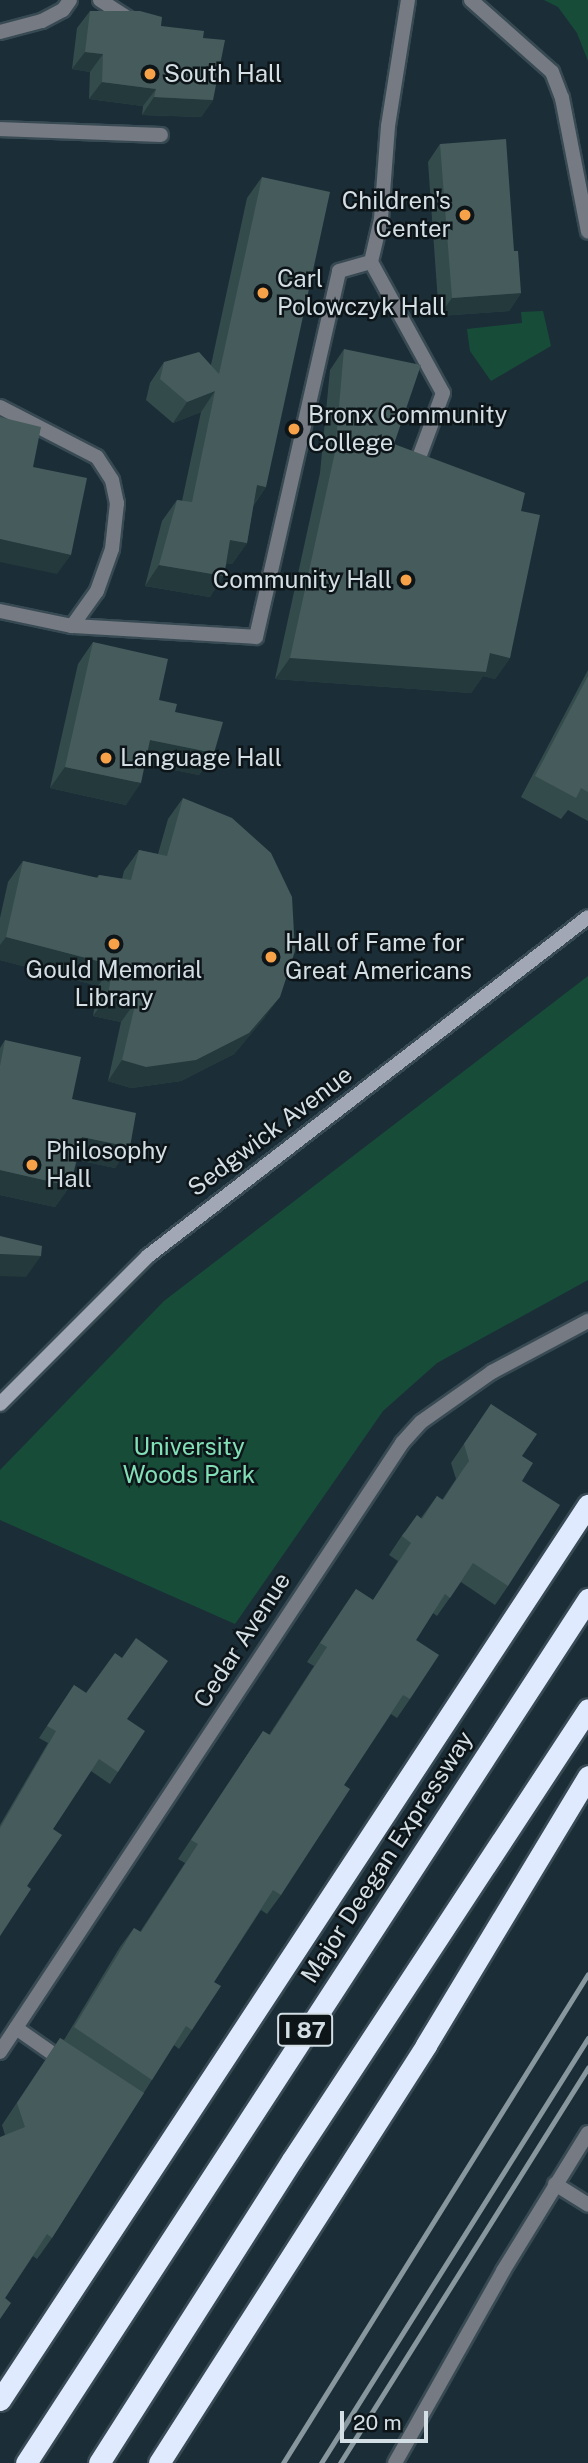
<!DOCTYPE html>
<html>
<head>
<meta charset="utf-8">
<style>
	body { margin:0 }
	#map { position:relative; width:588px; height:2463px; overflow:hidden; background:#1b2e37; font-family:"Public Sans",sans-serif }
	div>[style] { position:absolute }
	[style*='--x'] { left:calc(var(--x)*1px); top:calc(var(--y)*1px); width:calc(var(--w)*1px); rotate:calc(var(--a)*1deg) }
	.green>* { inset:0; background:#174d38 }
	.roads { filter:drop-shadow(2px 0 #384a53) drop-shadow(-2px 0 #384a53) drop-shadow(0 2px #384a53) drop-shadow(0 -2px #384a53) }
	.lane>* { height:14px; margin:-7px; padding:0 7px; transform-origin:7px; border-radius:7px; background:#767a83 }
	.street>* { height:14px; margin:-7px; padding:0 7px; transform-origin:7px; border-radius:7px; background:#767a83 }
	.secondary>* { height:14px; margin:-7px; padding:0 7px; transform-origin:7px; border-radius:7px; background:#a1a7b4 }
	.highway>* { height:21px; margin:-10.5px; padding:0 10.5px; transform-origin:10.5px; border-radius:10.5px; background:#e0eafe }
	.rail>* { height:5px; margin:-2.5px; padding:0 2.5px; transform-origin:2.5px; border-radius:2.5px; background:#88979e }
	.wall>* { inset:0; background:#344b4c }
	.shaded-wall>* { inset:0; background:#23393c }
	.building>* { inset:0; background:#455b5c }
	.dots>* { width:19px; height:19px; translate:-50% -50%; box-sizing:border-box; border:4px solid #0d1519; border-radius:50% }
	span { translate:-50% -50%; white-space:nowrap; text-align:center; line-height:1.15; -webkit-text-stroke:5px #0d1519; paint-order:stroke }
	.shield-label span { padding:2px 5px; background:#0d1519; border:2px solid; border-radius:5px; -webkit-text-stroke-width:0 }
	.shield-label { font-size:23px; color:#d3dfe5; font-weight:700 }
	.poi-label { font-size:24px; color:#d3dfe5 }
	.left { translate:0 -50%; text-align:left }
	.right { translate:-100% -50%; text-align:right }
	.street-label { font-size:24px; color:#d3dfe5 }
	.park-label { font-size:24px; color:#82e0b7 }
	.scale { position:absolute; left:340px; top:2411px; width:88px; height:32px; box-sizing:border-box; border:4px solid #d3dfe5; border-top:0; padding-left:9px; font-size:21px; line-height:24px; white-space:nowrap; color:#d3dfe5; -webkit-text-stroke:5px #0d1519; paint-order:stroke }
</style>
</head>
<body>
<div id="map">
	<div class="green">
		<div style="clip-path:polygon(544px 0,588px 0,588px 61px,577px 33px,558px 7px)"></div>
		<div style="clip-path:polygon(543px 311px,551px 346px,491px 381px,470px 351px,467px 329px,522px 323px,521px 312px)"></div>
		<div style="clip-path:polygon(588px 976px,588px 1280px,437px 1363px,383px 1411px,235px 1624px,0 1520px,0 1470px,164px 1301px)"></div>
	</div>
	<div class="roads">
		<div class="lane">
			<div style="--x:100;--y:0;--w:37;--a:33"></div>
			<div style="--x:471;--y:0;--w:108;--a:41.6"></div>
			<div style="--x:552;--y:72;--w:28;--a:69"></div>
			<div style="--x:562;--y:98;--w:136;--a:79"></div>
			<div style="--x:0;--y:32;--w:43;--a:-14.7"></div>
			<div style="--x:42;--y:21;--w:24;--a:-28"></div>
			<div style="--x:63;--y:10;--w:12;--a:-55"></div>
			<div style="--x:0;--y:129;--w:161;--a:2.1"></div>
			<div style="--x:371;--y:262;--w:149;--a:61.2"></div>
			<div style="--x:443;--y:393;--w:83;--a:110.4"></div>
			<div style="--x:0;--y:407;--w:109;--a:27.3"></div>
			<div style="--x:97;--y:457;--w:27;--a:57"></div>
			<div style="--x:112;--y:480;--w:24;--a:78"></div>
			<div style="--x:117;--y:503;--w:46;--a:96.2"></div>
			<div style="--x:112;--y:549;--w:45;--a:109.7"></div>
			<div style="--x:97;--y:591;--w:43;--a:125.5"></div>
			<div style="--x:0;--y:611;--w:74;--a:11.8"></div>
			<div style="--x:72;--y:626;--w:184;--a:3.4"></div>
			<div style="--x:256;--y:637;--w:375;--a:-77.2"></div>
			<div style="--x:339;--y:271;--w:33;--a:-16"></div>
			<div style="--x:371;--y:262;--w:44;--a:-76.9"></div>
			<div style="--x:381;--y:219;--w:93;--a:-85.7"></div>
			<div style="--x:388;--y:126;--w:128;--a:-81"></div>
			<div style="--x:16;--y:2028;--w:61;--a:35"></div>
			<div style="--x:555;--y:2184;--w:39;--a:32"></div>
			<div style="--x:395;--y:2463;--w:220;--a:-60.6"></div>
			<div style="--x:503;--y:2271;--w:162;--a:-58.4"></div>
		</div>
		<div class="street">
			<div style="--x:0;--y:2052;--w:730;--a:-56.57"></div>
			<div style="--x:402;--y:1443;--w:28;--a:-48"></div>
			<div style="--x:421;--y:1422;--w:87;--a:-35.2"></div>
			<div style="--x:492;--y:1372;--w:109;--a:-28"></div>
		</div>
		<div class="secondary">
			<div style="--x:0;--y:1404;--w:209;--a:-45"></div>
			<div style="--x:148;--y:1256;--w:555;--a:-37.61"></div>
		</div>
		<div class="highway">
			<div style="--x:0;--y:2400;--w:1071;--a:-56.7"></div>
			<div style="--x:26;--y:2463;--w:1031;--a:-56.96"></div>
			<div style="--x:99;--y:2463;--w:359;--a:-57.5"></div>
			<div style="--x:292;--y:2160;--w:539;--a:-56.72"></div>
			<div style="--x:159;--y:2463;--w:496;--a:-57.4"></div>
			<div style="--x:426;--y:2045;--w:314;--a:-58.9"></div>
		</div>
	</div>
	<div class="rail">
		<div style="--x:283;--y:2463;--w:576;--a:-58.05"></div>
		<div style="--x:321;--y:2463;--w:502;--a:-57.86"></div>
		<div style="--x:340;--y:2463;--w:467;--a:-57.9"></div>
	</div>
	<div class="wall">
		<div style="clip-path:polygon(90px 11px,161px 26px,203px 38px,213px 100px,201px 117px,142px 115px,143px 106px,89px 99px,90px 72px,72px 69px,77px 28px)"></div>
		<div style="clip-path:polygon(440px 144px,521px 293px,509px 311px,439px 316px,428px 162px)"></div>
		<div style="clip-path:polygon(262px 177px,266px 487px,253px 506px,247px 543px,232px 564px,227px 563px,210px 597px,145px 586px,162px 521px,177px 500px,182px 501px,201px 412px,173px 423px,146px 400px,150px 383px,164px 362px,211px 365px,247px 198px)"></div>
		<div style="clip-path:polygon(344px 349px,394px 444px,521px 511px,510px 658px,495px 679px,483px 676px,471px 693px,275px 679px,320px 473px,330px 370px)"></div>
		<div style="clip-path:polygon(93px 642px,159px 700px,175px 712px,214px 753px,199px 775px,145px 764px,126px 805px,50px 788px,78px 664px)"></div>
		<div style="clip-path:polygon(588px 670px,588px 821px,568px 810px,561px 819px,521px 797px)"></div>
		<div style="clip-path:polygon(183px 798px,265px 1017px,234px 1054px,181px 1081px,131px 1088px,108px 1081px,121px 1022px,93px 1016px,98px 986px,0 960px,0 918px,8px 882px,23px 861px,96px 878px,99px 875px,122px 879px,124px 871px,139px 850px,158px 854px,168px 819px)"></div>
		<div style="clip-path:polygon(5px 1040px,72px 1099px,130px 1147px,115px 1168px,77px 1160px,70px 1186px,55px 1207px,0 1195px,0 1048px)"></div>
		<div style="clip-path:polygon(491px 1404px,522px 1456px,522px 1481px,508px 1586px,495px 1605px,461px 1582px,437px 1616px,433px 1613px,416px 1640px,410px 1699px,397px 1718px,391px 1714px,344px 1785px,281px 1895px,267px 1914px,261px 1910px,214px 1982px,192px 2030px,179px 2049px,174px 2045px,52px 2238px,37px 2259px,33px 2256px,5px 2298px,0 2319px,5px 2135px,2px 2125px,60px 2038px,64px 2040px,120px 1947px,134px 1928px,140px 1932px,185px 1863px,178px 1859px,263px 1731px,269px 1735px,314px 1666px,307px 1662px,356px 1589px,373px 1600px,398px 1561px,389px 1555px,403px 1534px,421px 1518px,437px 1496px,442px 1500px,456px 1479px,451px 1463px)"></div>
		<div style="clip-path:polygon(74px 1685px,127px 1719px,118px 1772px,110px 1784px,91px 1771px,53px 1829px,27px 1886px,0 1936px,0 1825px,48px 1743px,39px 1738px)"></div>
	</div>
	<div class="shaded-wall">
		<div style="clip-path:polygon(85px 52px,103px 54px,90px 72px,72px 69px)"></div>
		<div style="clip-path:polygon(102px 82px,156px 89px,143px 106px,89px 99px)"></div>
		<div style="clip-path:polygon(154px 97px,213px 100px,201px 117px,142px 115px)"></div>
		<div style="clip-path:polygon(521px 293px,509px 311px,439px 316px,452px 298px)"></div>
		<div style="clip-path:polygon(215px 391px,201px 412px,173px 423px,187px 402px)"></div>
		<div style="clip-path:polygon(257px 485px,266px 487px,251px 508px)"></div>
		<div style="clip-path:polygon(0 539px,71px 555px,57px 574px,0 562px)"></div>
		<div style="clip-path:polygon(230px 540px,247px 543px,232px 564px,216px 561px)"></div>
		<div style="clip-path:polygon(159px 565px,224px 576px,210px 597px,145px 586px)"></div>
		<div style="clip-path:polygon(490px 653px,510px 658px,495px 679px,483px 676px,471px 693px,275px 679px,290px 658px)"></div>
		<div style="clip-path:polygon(150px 740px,214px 753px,199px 775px,135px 762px)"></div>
		<div style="clip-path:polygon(65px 767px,141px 783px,126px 805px,50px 788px)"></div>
		<div style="clip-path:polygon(6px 937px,113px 965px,98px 986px,0 960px,0 945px)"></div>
		<div style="clip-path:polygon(108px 995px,136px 1001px,121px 1022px,93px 1016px)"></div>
		<div style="clip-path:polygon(280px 997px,265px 1017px,234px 1054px,181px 1081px,131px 1088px,108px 1081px,122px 1060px)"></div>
		<div style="clip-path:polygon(82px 1137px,130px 1147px,115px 1168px,67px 1158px)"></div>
		<div style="clip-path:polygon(0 1170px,70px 1186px,55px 1207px,0 1195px)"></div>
		<div style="clip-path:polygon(0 1254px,41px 1256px,26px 1277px,0 1276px)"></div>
	</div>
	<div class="building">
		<div style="clip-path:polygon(90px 11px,140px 11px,162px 17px,161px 26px,204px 31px,203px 38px,225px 40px,213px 100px,154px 97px,156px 89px,102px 82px,103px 54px,85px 52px)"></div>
		<div style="clip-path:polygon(506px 139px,514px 251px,518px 251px,521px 293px,452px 298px,440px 144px)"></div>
		<div style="clip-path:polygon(262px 177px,330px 192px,266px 487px,257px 485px,247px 543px,230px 540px,224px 576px,159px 565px,177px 500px,192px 502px,215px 391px,187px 402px,160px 379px,164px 362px,199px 352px,219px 374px)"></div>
		<div style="clip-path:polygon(344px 349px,421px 365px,394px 444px,525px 493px,521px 511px,540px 515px,510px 658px,490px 653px,486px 672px,290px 658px,335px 452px)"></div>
		<div style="clip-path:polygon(0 417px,41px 427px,33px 467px,87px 478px,71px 555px,0 539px)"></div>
		<div style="clip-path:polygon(93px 642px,168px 659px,159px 700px,177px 704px,175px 712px,223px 722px,214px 753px,150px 740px,141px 783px,65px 767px)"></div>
		<div style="clip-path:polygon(588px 676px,588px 792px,581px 788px,576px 798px,535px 776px)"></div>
		<div style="clip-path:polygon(183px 798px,232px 818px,271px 853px,292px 897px,295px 951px,280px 997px,249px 1033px,196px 1060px,146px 1067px,122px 1060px,136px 1001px,108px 995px,113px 965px,6px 937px,23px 861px,98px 878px,99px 875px,131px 880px,139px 850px,167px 856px)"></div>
		<div style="clip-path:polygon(5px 1040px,81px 1057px,72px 1099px,136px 1113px,130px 1147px,82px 1137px,70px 1186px,0 1170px,0 1066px)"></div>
		<div style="clip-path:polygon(0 1236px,42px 1246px,41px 1256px,0 1254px)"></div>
		<div style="clip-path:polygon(491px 1404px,537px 1434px,522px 1456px,533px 1463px,522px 1481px,560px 1505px,508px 1586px,473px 1563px,450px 1598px,445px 1594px,416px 1640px,439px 1655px,410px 1699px,403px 1695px,344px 1785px,350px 1789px,281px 1895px,273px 1890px,214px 1982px,221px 1986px,192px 2030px,186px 2026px,152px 2080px,74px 2027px,134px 1928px,141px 1932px,198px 1844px,191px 1840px,263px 1731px,270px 1735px,327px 1647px,320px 1643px,356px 1589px,373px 1600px,411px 1543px,402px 1536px,417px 1515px,422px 1519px,437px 1496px,443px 1500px,462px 1471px,469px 1461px,464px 1444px)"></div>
		<div style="clip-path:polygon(136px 1638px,168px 1661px,127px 1719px,145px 1731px,118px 1772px,99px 1759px,53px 1829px,62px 1835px,27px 1886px,31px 1889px,0 1936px,0 1828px,56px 1731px,47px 1726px,74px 1685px,86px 1693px,115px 1653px,122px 1658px)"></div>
		<div style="clip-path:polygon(60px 2038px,144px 2093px,52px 2238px,47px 2234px,5px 2298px,11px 2303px,0 2319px,0 2137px,25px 2127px,17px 2103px)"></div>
	</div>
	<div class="dots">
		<div style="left:150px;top:74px;background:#f7a149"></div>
		<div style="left:465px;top:215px;background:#f7a149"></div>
		<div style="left:263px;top:293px;background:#f7a149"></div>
		<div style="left:294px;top:429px;background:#f7a149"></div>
		<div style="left:406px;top:580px;background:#f7a149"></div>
		<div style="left:106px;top:758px;background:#f7a149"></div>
		<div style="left:114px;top:944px;background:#f7a149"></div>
		<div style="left:271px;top:957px;background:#f7a149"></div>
		<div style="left:32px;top:1165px;background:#f7a149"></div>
	</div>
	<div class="shield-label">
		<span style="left:305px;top:2030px">I 87</span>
	</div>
	<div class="poi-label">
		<span class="left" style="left:164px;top:74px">South Hall</span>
		<span class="right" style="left:451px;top:215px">Children's<br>Center</span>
		<span class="left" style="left:277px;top:293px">Carl<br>Polowczyk Hall</span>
		<span class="left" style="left:308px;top:429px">Bronx Community<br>College</span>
		<span class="right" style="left:392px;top:580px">Community Hall</span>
		<span class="left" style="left:120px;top:758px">Language Hall</span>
		<span class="left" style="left:285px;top:957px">Hall of Fame for<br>Great Americans</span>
		<span style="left:114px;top:984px">Gould Memorial<br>Library</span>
		<span class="left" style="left:46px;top:1165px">Philosophy<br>Hall</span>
	</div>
	<div class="street-label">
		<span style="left:270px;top:1131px;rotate:-37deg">Sedgwick Avenue</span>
		<span style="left:242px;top:1640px;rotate:-57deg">Cedar Avenue</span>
		<span style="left:387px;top:1857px;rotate:-57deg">Major Deegan Expressway</span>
	</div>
	<div class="park-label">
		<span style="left:189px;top:1461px">University<br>Woods Park</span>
	</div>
	<div class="scale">20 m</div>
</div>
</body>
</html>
